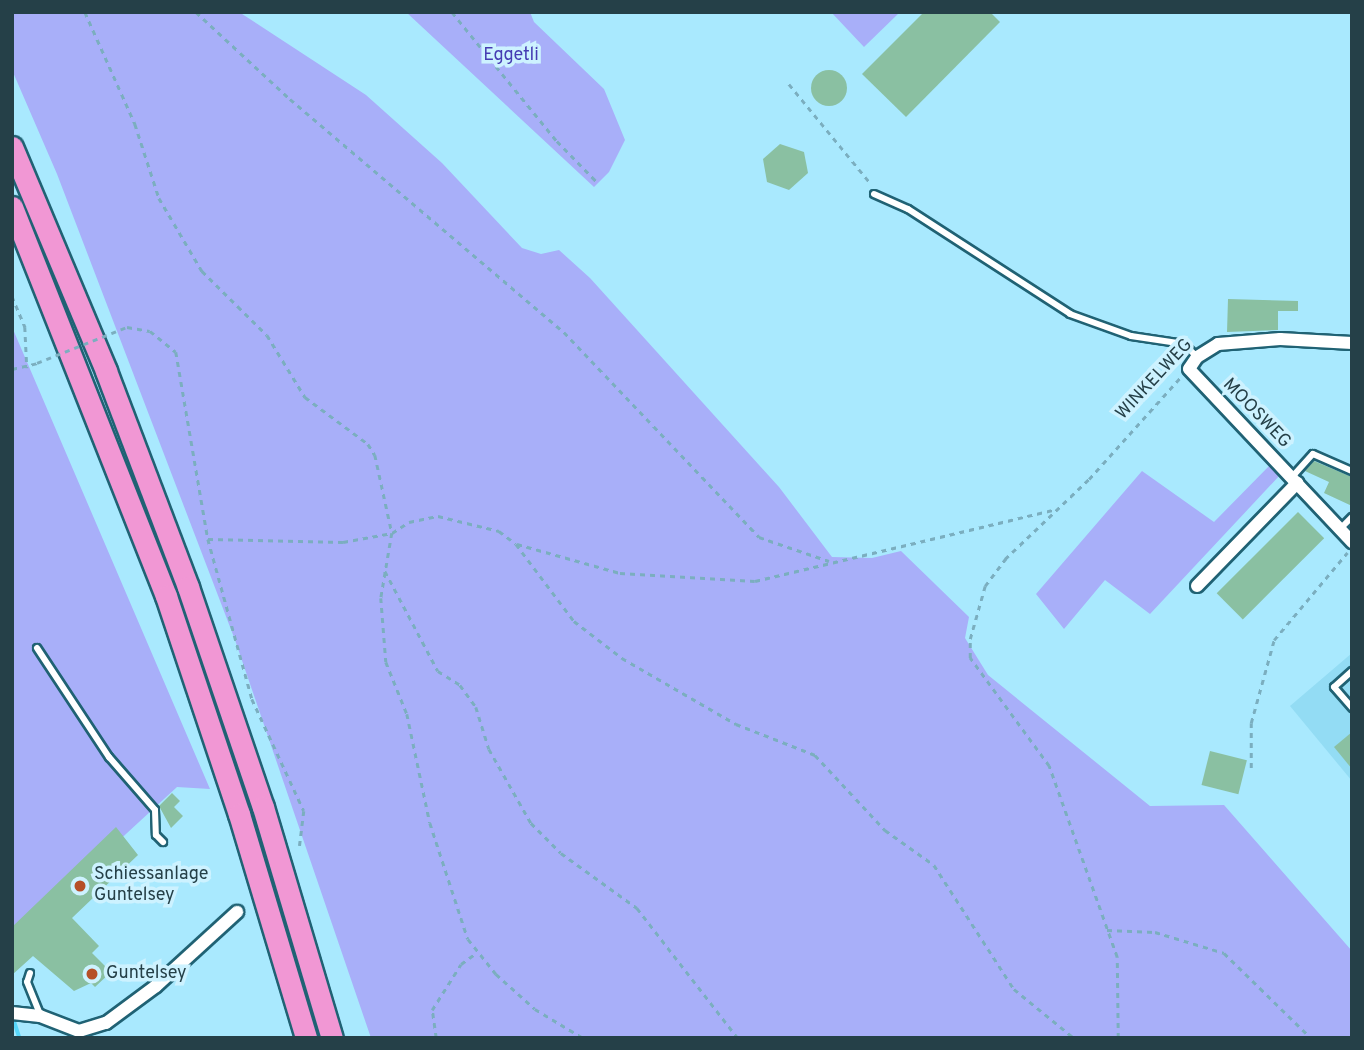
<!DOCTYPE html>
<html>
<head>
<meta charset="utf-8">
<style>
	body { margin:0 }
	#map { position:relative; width:1364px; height:1050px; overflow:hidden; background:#a9e9fe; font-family:Overpass,sans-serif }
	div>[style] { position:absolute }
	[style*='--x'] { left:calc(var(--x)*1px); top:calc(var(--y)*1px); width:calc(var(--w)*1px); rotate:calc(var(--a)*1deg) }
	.built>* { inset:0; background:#93dcf4 }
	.green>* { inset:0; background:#a8aff9 }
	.stream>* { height:3.5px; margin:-1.75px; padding:0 1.75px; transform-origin:1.75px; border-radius:1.75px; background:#58d7fa }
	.building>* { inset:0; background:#8ac0a2; transform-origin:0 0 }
	.round { border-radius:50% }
	.path>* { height:2.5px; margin-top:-1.25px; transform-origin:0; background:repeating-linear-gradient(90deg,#7baebf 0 5px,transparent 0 10px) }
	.roads { filter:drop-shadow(2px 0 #206274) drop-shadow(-2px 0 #206274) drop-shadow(0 2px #206274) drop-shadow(0 -2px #206274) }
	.lane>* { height:6px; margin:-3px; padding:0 3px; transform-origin:3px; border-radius:3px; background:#fff }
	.street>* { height:12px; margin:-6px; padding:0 6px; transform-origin:6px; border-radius:6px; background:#fff }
	.highway>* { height:21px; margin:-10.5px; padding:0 10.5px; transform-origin:10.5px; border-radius:10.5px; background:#f197d4 }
	.path-bridge>* { height:2.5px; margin-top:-1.25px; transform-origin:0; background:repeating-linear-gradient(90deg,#7baebf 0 5px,transparent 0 10px) }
	.dots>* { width:19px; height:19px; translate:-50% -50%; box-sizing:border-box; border:4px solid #cdf2ff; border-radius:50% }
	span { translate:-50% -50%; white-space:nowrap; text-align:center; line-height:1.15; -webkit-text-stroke:7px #cdf2ff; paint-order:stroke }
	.park-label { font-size:18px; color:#463cb3 }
	.street-label { font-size:18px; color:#254048 }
	.poi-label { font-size:18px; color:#254048 }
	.left { translate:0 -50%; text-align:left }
	.frame { position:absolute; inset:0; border:14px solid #254048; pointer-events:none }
</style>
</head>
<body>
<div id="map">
	<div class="built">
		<div style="clip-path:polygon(1352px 653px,1352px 781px,1290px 706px)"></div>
	</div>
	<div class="green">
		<div style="clip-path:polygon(12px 12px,239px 12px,366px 95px,442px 163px,522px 248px,541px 254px,559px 250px,590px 278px,779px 487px,832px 557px,872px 558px,901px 551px,969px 617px,965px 638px,988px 675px,1150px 806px,1224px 805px,1352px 951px,1352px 1038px,371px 1038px,235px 640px,57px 174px,12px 70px)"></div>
		<div style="clip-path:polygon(406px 12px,530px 12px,534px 22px,604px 89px,625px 140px,609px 172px,594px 187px)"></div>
		<div style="clip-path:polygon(831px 12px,900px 12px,864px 47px)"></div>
		<div style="clip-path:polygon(12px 327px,210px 789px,177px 787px,12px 939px)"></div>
		<div style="clip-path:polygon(1272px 463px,1281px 474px,1150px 614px,1105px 580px,1064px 629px,1036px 594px,1142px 471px,1214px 522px)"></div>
	</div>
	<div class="stream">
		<div style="--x:13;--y:1017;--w:22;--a:72"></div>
	</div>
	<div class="building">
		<div style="clip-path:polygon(924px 12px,990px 12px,1000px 22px,906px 117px,862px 74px)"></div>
		<div class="round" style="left:811px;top:70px;width:36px;height:36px"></div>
		<div style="clip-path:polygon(780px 144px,804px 152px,808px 173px,789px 190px,767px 182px,763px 159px)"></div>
		<div style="clip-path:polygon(1228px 299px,1298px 301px,1298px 311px,1278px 311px,1278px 330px,1227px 332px)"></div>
		<div style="clip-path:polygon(1314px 461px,1352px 477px,1352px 506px,1324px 493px,1329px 482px,1305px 471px)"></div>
		<div style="left:1298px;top:512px;width:37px;height:115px;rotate:45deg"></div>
		<div style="clip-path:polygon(1352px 732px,1352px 769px,1334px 747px)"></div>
		<div style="left:1210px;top:751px;width:38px;height:35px;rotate:14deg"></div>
		<div style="clip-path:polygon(172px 793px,180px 801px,174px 807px,183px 816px,171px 828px,159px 806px)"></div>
		<div style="clip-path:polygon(116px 827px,138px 855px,72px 918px,99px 946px,92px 953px,111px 972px,95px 987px,91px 983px,74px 991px,33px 956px,12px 975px,12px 927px)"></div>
	</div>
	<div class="path">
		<div style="--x:85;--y:12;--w:123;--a:65.9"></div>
		<div style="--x:135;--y:124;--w:78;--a:72"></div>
		<div style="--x:159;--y:198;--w:85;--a:59.5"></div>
		<div style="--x:202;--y:271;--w:91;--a:44.6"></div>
		<div style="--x:267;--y:335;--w:73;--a:58.5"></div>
		<div style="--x:305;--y:397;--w:79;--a:36.7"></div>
		<div style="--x:368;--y:444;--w:13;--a:58"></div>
		<div style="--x:375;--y:455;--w:80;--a:77.7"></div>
		<div style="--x:392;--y:533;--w:66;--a:99.6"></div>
		<div style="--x:381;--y:598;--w:64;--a:85.5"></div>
		<div style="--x:386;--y:662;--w:56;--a:68"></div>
		<div style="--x:407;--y:714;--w:111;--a:78.1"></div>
		<div style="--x:430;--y:823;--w:122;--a:71.9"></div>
		<div style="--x:468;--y:939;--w:45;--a:51.3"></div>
		<div style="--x:496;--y:974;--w:52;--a:41.9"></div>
		<div style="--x:535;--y:1009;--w:56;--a:31.1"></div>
		<div style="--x:196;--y:12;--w:128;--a:42.8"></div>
		<div style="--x:290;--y:99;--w:360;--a:40.4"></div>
		<div style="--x:564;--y:332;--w:283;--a:46.4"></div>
		<div style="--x:759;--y:537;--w:74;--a:18.9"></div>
		<div style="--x:452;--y:12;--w:166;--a:50.9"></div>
		<div style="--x:557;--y:141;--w:59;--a:45.7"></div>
		<div style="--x:789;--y:84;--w:129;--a:50.6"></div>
		<div style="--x:12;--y:296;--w:34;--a:67"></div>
		<div style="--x:25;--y:327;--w:41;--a:87.2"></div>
		<div style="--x:127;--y:327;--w:23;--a:10"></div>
		<div style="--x:150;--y:331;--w:33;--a:39"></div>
		<div style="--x:176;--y:352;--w:190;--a:80.3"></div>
		<div style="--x:208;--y:539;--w:135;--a:1.3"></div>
		<div style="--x:343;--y:542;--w:50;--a:-10.4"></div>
		<div style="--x:392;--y:533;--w:20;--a:-33"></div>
		<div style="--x:409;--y:522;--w:30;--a:-12"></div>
		<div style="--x:438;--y:516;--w:63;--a:13.8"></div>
		<div style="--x:499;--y:531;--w:21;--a:37"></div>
		<div style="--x:516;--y:544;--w:96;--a:53"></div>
		<div style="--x:574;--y:621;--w:61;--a:37.6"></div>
		<div style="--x:622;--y:658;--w:132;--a:30.1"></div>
		<div style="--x:736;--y:724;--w:85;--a:21.4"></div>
		<div style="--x:815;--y:755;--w:103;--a:47"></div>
		<div style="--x:885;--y:830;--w:60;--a:35.5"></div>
		<div style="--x:934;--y:865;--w:148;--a:57.2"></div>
		<div style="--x:1014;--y:989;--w:77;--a:39.2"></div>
		<div style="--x:12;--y:369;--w:26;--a:-13"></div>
		<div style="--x:208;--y:539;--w:166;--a:74.6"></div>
		<div style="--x:252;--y:699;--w:123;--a:65.1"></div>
		<div style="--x:304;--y:811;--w:35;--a:97"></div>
		<div style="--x:517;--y:544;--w:107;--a:15.7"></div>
		<div style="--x:620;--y:573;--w:135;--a:3.4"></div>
		<div style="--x:755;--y:581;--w:306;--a:-13.4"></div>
		<div style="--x:385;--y:571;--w:113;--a:62.1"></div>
		<div style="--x:438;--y:671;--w:26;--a:32"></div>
		<div style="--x:460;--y:685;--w:27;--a:54"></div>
		<div style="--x:476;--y:707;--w:44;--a:72.8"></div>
		<div style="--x:489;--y:749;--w:85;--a:60.4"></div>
		<div style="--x:531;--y:823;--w:42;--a:45"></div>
		<div style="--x:561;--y:853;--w:94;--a:35.9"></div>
		<div style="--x:637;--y:908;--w:165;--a:52.2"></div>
		<div style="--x:1251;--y:768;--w:45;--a:-90"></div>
		<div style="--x:1251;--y:723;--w:86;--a:-74.5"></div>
		<div style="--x:1274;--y:640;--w:114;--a:-50"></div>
		<div style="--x:1107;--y:930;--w:48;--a:2.4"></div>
		<div style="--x:1155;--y:932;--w:72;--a:16.9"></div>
		<div style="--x:1224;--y:953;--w:122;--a:44.3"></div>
		<div style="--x:436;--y:1038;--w:28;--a:-98"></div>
		<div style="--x:432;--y:1010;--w:54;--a:-57.8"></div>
		<div style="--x:461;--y:964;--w:19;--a:-36"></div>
		<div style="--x:1118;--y:1038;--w:81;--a:-90.7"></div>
		<div style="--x:1117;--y:957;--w:203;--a:-109.6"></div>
		<div style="--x:1049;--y:766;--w:134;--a:-126.2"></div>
		<div style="--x:970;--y:658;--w:19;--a:-90"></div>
		<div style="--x:970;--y:639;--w:55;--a:-74.2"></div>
		<div style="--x:985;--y:586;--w:34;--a:-53"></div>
		<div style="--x:1005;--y:559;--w:116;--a:-43.6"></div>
		<div style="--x:1089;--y:479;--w:136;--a:-48"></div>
	</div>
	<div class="roads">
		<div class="lane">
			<div style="--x:874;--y:194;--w:37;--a:24"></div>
			<div style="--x:908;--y:209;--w:193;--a:32.9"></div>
			<div style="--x:1070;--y:314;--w:65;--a:19.8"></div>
			<div style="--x:1131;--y:336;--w:54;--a:8.6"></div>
			<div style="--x:1184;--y:344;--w:18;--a:45"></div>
			<div style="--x:1292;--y:477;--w:31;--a:-48"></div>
			<div style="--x:1313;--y:454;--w:43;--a:23.6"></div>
			<div style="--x:1340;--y:529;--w:17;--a:-45"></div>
			<div style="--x:37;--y:648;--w:131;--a:56.6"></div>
			<div style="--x:109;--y:757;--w:70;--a:49"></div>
			<div style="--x:155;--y:810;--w:25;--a:88"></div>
			<div style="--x:156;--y:835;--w:10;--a:45"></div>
			<div style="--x:1352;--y:671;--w:24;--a:138"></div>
			<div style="--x:1334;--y:687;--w:28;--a:49"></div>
			<div style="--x:30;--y:973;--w:9;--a:108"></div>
			<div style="--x:27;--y:982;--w:35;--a:68"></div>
		</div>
		<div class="street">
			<div style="--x:1352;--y:343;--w:72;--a:-176.8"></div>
			<div style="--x:1280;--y:339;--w:62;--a:175.4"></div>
			<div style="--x:1218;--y:344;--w:25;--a:148"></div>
			<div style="--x:1197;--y:357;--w:14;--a:124"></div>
			<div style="--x:1189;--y:369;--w:238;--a:46.7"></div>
			<div style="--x:1197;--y:586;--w:144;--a:-45.8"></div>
			<div style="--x:12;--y:1013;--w:28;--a:6"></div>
			<div style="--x:40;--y:1016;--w:42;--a:21"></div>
			<div style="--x:79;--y:1031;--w:28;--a:-17"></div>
			<div style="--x:106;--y:1023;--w:62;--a:-36.5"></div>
			<div style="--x:156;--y:986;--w:110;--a:-42.4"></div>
		</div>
		<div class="highway">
			<div style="--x:12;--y:147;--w:243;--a:67.2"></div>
			<div style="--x:106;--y:371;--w:231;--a:69.2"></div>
			<div style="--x:188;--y:587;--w:232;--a:71.2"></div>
			<div style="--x:263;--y:807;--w:241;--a:73.4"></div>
			<div style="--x:12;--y:207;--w:418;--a:68.4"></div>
			<div style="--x:166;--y:596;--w:230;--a:71.5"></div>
			<div style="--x:239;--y:814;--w:234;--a:73.3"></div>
		</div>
	</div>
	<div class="path-bridge">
		<div style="--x:37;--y:363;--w:97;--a:-21.8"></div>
	</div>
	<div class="dots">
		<div style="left:80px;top:886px;background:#b64f28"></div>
		<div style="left:92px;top:974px;background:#b64f28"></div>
	</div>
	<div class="park-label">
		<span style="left:511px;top:56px">Eggetli</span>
	</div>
	<div class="street-label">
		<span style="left:1155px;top:380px;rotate:-47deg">WINKELWEG</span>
		<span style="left:1256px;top:414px;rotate:46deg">MOOSWEG</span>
	</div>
	<div class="poi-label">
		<span class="left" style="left:94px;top:886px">Schiessanlage<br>Guntelsey</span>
		<span class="left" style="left:106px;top:974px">Guntelsey</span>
	</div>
	<div class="frame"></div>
</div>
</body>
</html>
